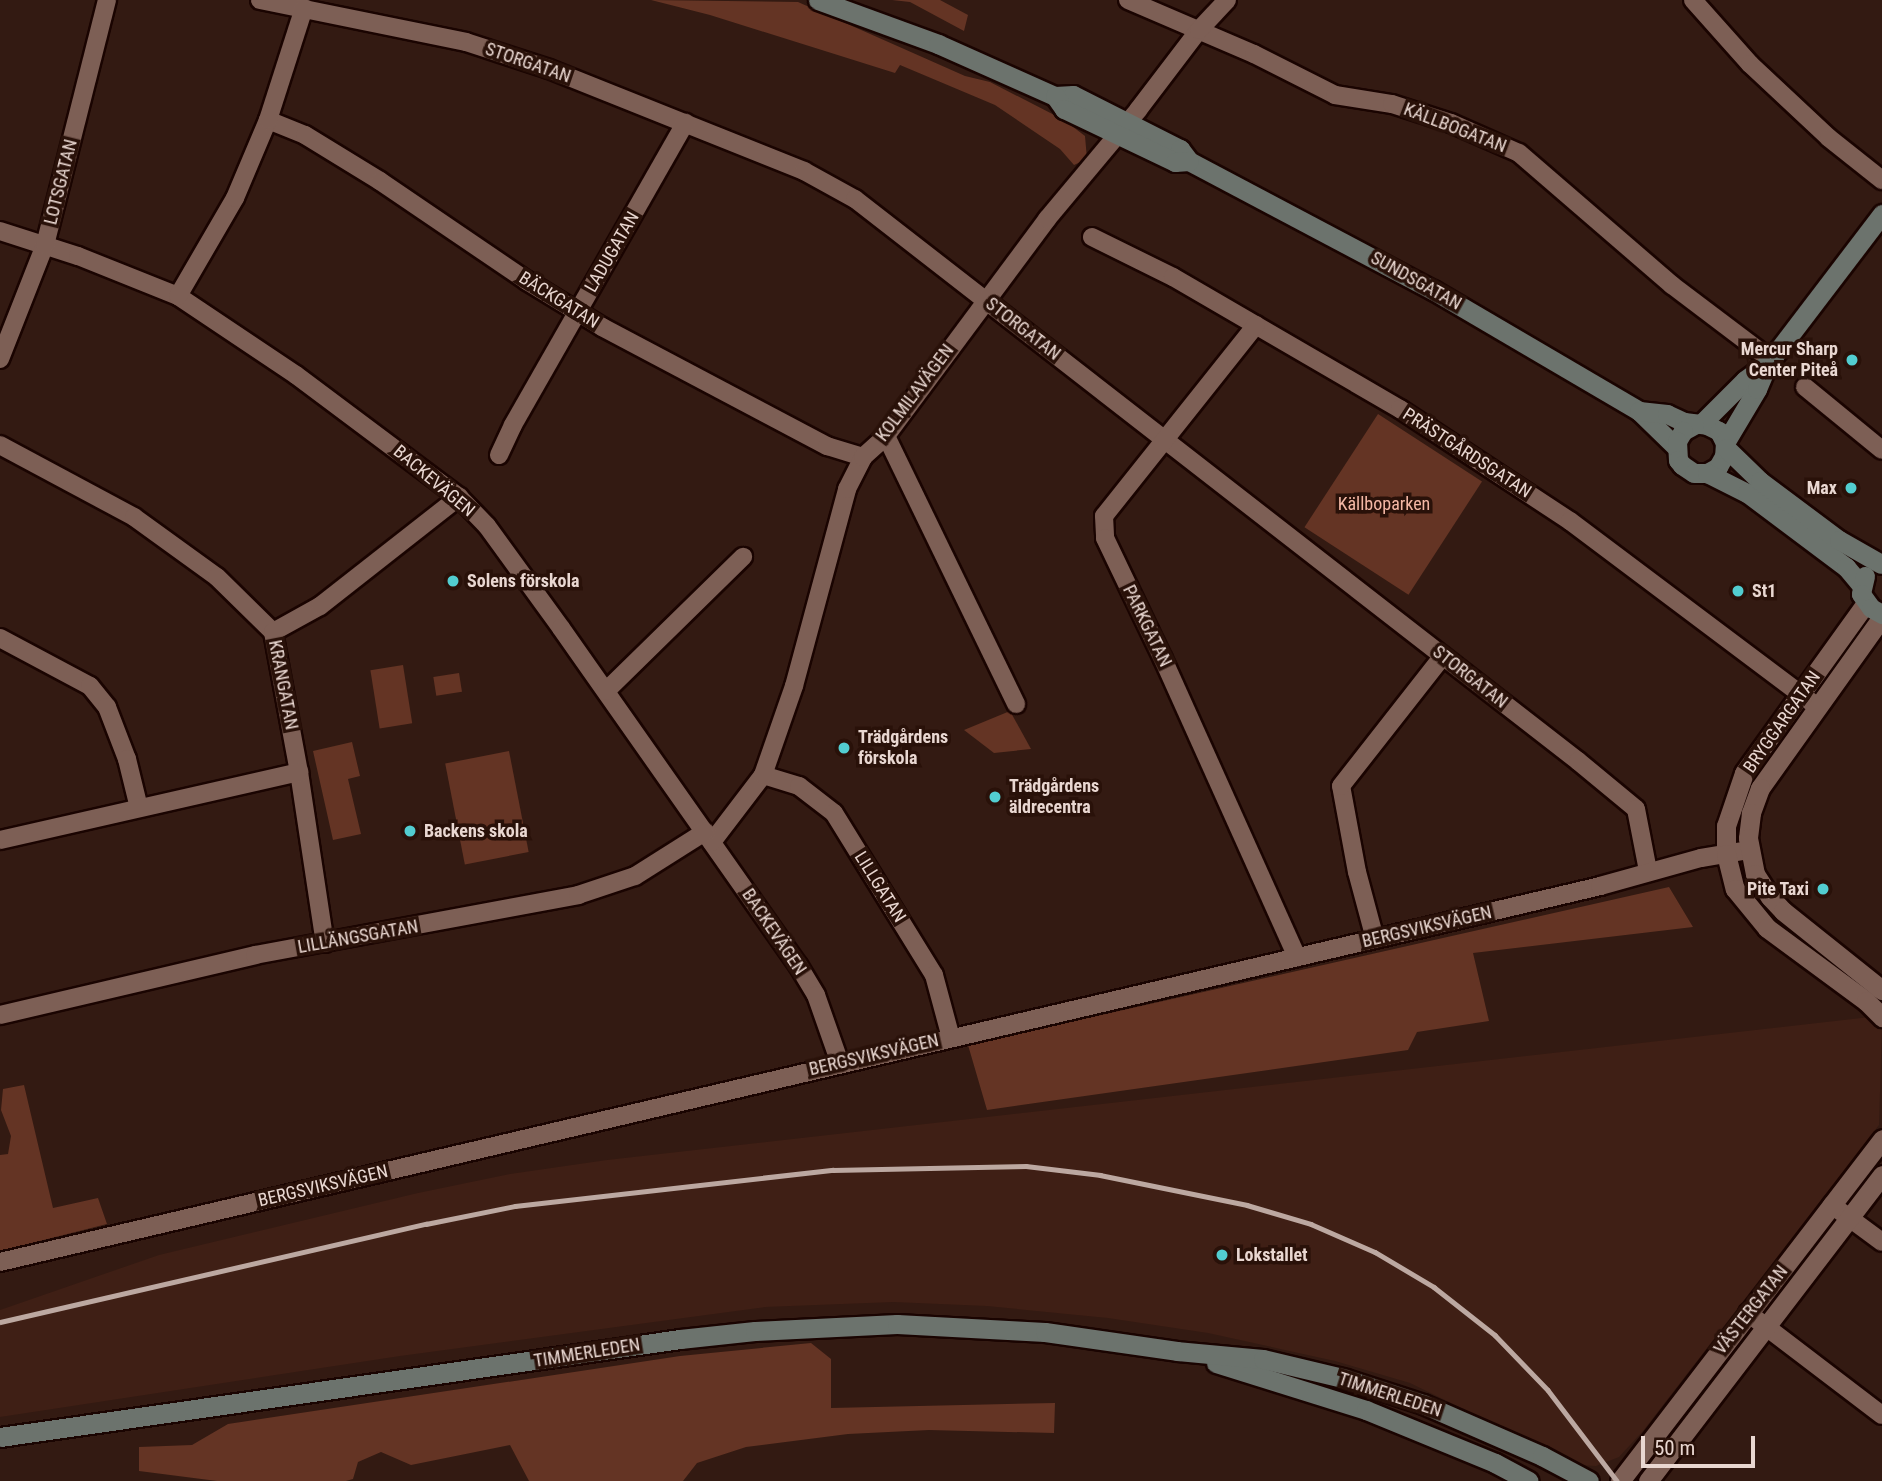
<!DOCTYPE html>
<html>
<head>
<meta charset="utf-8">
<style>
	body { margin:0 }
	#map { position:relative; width:1882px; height:1481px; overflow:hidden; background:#331a12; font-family:"Roboto Condensed",sans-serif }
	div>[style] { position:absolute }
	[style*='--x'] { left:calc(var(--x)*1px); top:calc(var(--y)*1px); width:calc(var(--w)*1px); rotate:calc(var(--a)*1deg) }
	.built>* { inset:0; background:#3f1f15 }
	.green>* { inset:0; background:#643424; transform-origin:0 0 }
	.roads { filter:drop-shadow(2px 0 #1a0401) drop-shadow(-2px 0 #1a0401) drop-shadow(0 2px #1a0401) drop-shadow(0 -2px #1a0401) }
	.minor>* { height:18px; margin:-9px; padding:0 9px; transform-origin:9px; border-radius:9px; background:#7d5f55 }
	.tertiary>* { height:19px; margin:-9.5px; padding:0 9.5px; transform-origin:9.5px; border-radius:9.5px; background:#7d5f55 }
	.secondary>* { height:19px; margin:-9.5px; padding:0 9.5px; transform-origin:9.5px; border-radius:9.5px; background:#6c736d }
	.rail>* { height:4.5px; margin:-2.25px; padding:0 2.25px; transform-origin:2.25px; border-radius:2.25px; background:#bca8a1 }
	.dots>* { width:19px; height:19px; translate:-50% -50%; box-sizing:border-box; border:4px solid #291109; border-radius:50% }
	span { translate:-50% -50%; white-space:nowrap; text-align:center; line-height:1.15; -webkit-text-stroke:7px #291109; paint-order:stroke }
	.street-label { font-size:18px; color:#e9d7d1 }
	.poi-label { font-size:18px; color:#e9d7d1; font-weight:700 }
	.right { translate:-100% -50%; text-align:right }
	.left { translate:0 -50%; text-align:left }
	.park-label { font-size:18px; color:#f4b8a5 }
	.scale { position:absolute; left:1641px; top:1436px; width:114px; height:32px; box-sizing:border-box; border:4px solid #e9d7d1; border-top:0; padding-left:9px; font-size:21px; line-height:24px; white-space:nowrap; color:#e9d7d1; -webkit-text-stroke:5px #291109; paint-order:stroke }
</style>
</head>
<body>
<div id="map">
	<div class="built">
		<div style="clip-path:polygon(1879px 1016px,1882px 1023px,1879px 1125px,1643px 1431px,1619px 1457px,1596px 1466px,1578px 1465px,1410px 1383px,1335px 1361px,1208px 1333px,1108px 1318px,987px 1306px,893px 1302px,765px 1307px,400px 1356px,0 1417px,0 1310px,159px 1255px,418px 1193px,510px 1174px,607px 1160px)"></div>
	</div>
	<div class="green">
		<div style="clip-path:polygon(651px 0,798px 2px,965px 76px,990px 82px,1064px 120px,1085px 136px,1087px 159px,1074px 165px,1060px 149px,995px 105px,900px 65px,895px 73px,710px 15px)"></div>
		<div style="clip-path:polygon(892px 0,940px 0,968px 15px,964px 31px,910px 2px)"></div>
		<div style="left:1378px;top:414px;width:124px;height:135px;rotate:33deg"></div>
		<div style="left:403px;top:665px;width:59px;height:33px;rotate:81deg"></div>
		<div style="left:459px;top:673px;width:19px;height:26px;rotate:81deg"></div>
		<div style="clip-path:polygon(1010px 711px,1031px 749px,994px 753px,964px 730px)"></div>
		<div style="clip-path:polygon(352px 742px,360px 776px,348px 779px,361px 834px,333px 840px,313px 751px)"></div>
		<div style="left:509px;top:751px;width:103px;height:65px;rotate:79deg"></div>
		<div style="clip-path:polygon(1669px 887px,1693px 927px,1473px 953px,1489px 1021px,1417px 1032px,1408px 1050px,987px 1110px,968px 1045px)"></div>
		<div style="clip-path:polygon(24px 1085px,53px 1208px,98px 1198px,107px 1224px,0 1251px,0 1155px,8px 1154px,11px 1136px,1px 1110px,3px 1089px)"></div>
		<div style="clip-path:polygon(811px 1343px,831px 1359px,831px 1408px,1055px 1403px,1054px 1433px,929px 1430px,848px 1434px,746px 1447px,697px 1463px,683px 1481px,529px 1481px,510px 1445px,411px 1465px,381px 1452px,358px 1462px,353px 1479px,346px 1481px,217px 1481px,139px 1471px,139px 1447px,192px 1445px,228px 1424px,680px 1356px)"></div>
	</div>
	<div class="roads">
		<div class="minor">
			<div style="--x:260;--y:0;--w:210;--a:11.5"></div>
			<div style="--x:466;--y:42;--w:87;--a:18"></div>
			<div style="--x:549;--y:69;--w:275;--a:21.8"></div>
			<div style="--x:804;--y:171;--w:58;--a:28.8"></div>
			<div style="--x:855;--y:199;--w:916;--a:37.86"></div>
			<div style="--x:1578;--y:761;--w:75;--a:39.6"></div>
			<div style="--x:1636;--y:809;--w:63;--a:79"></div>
			<div style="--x:1128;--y:0;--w:137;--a:23.2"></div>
			<div style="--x:1254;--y:54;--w:91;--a:26.8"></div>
			<div style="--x:1335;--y:95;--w:58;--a:9"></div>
			<div style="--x:1392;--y:104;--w:62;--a:17.9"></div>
			<div style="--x:1451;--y:123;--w:74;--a:23.8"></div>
			<div style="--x:1519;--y:153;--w:202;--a:40.8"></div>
			<div style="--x:1672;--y:285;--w:124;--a:37.1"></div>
			<div style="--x:1693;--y:0;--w:86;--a:48.3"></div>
			<div style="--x:1750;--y:64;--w:108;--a:43.1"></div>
			<div style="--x:1829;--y:138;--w:68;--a:38.4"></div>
			<div style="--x:268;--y:120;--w:40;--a:22"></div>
			<div style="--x:305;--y:135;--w:88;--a:31.5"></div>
			<div style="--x:380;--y:181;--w:178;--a:34.2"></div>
			<div style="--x:527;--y:281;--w:88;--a:31.5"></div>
			<div style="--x:602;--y:327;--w:255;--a:27.9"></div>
			<div style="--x:827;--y:446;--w:38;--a:17"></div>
			<div style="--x:0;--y:231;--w:82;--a:17.8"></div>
			<div style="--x:78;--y:256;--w:108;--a:21.8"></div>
			<div style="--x:178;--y:296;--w:142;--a:33.8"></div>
			<div style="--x:296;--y:375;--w:204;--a:36.8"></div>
			<div style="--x:459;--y:497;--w:40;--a:46"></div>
			<div style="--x:487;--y:526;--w:126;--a:54"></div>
			<div style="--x:561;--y:628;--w:412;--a:54.9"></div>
			<div style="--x:798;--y:965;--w:35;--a:59"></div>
			<div style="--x:816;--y:995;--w:72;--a:70.6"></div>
			<div style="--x:1092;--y:237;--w:90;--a:26.3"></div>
			<div style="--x:1173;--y:277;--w:263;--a:30.2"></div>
			<div style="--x:1400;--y:409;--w:204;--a:33.4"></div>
			<div style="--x:1570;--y:521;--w:301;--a:36.9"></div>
			<div style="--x:178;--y:296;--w:113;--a:-59.8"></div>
			<div style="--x:235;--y:198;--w:85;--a:-67.1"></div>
			<div style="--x:268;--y:120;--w:118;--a:-72.2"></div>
			<div style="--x:1256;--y:325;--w:244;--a:128.5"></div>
			<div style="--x:1104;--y:516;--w:22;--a:87"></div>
			<div style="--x:1105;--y:538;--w:134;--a:64.4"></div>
			<div style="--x:1163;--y:659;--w:327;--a:65.8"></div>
			<div style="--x:0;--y:359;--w:123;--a:-68.5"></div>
			<div style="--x:45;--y:245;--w:253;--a:-75.8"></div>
			<div style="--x:1805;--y:387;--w:99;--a:39.3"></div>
			<div style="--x:886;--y:436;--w:298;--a:64.1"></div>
			<div style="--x:0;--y:445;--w:152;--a:28.2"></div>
			<div style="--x:134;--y:517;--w:102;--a:35.9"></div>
			<div style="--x:217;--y:577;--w:78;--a:44.5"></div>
			<div style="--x:273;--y:632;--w:142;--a:79.5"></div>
			<div style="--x:299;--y:772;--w:173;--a:81.4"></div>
			<div style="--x:499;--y:455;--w:33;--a:-65"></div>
			<div style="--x:513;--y:425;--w:348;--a:-60.3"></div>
			<div style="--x:273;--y:632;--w:54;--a:-29"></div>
			<div style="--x:320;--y:606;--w:177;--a:-38.1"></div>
			<div style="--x:0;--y:638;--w:102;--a:28.1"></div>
			<div style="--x:90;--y:686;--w:27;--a:51"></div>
			<div style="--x:107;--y:707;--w:56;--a:69"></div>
			<div style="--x:127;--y:759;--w:50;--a:76.2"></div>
			<div style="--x:606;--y:691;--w:192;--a:-44.4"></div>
			<div style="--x:763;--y:775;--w:38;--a:17"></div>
			<div style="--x:799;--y:786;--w:44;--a:37.6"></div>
			<div style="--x:834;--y:813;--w:190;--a:58.3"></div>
			<div style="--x:934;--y:975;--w:65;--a:74.9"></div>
			<div style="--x:0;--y:840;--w:307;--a:-12.8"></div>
			<div style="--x:712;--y:842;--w:84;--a:-52.7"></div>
			<div style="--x:763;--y:775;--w:94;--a:-70.8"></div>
			<div style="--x:794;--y:686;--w:204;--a:-74.9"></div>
			<div style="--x:847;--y:489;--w:36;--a:-63"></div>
			<div style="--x:863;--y:457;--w:31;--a:-42"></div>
			<div style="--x:886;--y:436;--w:270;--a:-53.4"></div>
			<div style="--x:1047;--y:219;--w:142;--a:-50.1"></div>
			<div style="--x:1138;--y:110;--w:101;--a:-52.7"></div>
			<div style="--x:1199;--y:30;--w:41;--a:-47"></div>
			<div style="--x:1375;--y:939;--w:69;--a:-105"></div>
			<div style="--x:1357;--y:872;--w:87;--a:-100.5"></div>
			<div style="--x:1341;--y:786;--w:165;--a:-51.9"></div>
			<div style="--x:0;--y:1015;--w:262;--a:-13.2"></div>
			<div style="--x:255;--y:955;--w:329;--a:-10.5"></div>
			<div style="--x:578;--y:895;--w:60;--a:-18.4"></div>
			<div style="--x:635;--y:876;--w:83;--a:-32.2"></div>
			<div style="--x:1832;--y:1205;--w:62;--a:36.5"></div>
			<div style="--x:0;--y:1262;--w:1644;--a:-13.22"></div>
			<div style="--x:1600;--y:886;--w:105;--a:-15.5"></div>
			<div style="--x:1701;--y:858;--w:49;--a:-9.5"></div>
			<div style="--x:1748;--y:1313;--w:168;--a:37.3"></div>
		</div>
		<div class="tertiary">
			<div style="--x:1866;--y:603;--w:209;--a:125.7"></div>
			<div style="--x:1744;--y:773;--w:56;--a:108.8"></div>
			<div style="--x:1726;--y:826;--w:28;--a:90"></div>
			<div style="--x:1726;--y:854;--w:36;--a:76"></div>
			<div style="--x:1735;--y:889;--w:50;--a:50.6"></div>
			<div style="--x:1767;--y:928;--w:123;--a:36.4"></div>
			<div style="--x:1866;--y:1001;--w:23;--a:45"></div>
			<div style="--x:1882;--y:617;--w:210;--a:125.5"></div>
			<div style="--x:1760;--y:788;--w:27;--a:110"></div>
			<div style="--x:1751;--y:813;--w:25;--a:97"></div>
			<div style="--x:1748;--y:838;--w:37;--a:79"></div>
			<div style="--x:1755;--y:874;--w:27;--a:57"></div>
			<div style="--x:1770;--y:897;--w:19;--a:47"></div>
			<div style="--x:1783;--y:911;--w:127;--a:38.6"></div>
			<div style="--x:1620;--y:1481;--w:431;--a:-52.5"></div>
			<div style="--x:1648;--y:1481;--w:385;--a:-52.6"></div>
		</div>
		<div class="secondary">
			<div style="--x:818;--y:0;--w:128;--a:20.1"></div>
			<div style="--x:938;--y:44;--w:128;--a:24"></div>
			<div style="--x:1055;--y:96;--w:18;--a:-3"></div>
			<div style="--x:1073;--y:95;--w:120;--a:26.8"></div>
			<div style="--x:1180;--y:149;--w:15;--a:53"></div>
			<div style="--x:1189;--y:161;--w:276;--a:27.9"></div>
			<div style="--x:1433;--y:290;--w:239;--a:30.4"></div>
			<div style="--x:1639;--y:411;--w:52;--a:44.2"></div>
			<div style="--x:1055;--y:96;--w:16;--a:55"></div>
			<div style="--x:1064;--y:109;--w:123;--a:25.5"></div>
			<div style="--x:1175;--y:162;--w:14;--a:-4"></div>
			<div style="--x:1639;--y:411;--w:28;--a:6"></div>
			<div style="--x:1667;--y:414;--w:19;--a:25"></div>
			<div style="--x:1684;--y:422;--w:23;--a:7"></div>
			<div style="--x:1707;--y:425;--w:13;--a:27"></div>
			<div style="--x:1719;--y:431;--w:13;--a:63"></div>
			<div style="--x:1725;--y:443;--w:13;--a:94"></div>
			<div style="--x:1724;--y:456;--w:13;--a:119"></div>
			<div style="--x:1718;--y:467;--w:13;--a:151"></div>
			<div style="--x:1701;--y:424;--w:62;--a:-45"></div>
			<div style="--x:1745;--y:380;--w:26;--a:-36"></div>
			<div style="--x:1694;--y:425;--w:13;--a:151"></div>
			<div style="--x:1683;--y:431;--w:12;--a:121"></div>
			<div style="--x:1677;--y:441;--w:19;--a:87"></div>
			<div style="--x:1678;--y:460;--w:6;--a:51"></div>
			<div style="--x:1682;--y:465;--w:14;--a:34"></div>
			<div style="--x:1694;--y:473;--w:13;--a:0"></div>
			<div style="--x:1707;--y:473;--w:45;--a:26.6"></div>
			<div style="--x:1747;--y:493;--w:124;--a:36.8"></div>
			<div style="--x:1846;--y:567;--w:25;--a:50"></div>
			<div style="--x:1725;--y:443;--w:63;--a:-59.3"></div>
			<div style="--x:1757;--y:389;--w:26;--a:-67"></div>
			<div style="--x:1767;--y:365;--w:190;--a:-52.7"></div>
			<div style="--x:1726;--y:448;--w:47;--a:44.1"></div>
			<div style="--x:1760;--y:481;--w:99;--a:36.8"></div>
			<div style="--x:1839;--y:540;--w:48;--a:29.7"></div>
			<div style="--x:1865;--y:576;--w:18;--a:103"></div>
			<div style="--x:1861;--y:594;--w:17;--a:54"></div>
			<div style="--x:1871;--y:608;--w:13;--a:29"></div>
			<div style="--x:1216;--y:1363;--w:157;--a:17.4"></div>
			<div style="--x:1366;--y:1410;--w:139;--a:22.3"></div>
			<div style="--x:1495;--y:1463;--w:38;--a:28"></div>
			<div style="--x:0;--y:1437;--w:687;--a:-8.2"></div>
			<div style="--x:680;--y:1339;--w:75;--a:-6.1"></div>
			<div style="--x:755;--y:1331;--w:142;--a:-2.8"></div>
			<div style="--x:897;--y:1324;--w:148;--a:3.1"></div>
			<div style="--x:1045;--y:1332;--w:133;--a:8.2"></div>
			<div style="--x:1177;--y:1351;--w:86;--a:5.3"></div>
			<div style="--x:1263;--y:1359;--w:85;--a:13.5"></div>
			<div style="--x:1346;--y:1379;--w:81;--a:18"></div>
			<div style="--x:1423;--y:1404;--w:130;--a:23.6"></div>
			<div style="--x:1542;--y:1456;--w:53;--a:28"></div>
		</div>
	</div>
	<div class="rail">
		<div style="--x:0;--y:1322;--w:437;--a:-13"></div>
		<div style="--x:426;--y:1224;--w:91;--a:-11.4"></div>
		<div style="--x:515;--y:1206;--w:320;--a:-6.5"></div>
		<div style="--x:833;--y:1170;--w:193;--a:-1.2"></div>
		<div style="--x:1026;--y:1166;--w:75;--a:6.9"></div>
		<div style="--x:1100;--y:1175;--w:150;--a:11.5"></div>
		<div style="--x:1247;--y:1205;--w:67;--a:16.5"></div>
		<div style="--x:1311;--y:1224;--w:70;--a:23.6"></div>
		<div style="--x:1375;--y:1252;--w:69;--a:30.7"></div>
		<div style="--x:1434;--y:1287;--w:78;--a:38.2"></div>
		<div style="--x:1495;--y:1335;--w:76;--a:46.1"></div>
		<div style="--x:1548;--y:1390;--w:114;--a:52.8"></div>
	</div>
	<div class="dots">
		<div style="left:1852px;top:360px;background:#52cdd0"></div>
		<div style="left:1851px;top:488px;background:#52cdd0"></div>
		<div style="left:453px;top:581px;background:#52cdd0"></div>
		<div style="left:1738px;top:591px;background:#52cdd0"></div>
		<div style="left:844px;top:748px;background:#52cdd0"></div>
		<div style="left:995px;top:797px;background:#52cdd0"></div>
		<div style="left:410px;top:831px;background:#52cdd0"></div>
		<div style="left:1823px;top:889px;background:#52cdd0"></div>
		<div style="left:1222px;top:1255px;background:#52cdd0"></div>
	</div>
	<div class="street-label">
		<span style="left:528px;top:63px;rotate:19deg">STORGATAN</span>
		<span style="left:1455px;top:128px;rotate:21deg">KÄLLBOGATAN</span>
		<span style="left:61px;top:182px;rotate:-76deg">LOTSGATAN</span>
		<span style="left:612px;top:252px;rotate:-60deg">LADUGATAN</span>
		<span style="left:1416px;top:281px;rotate:29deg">SUNDSGATAN</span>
		<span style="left:559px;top:300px;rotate:32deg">BÄCKGATAN</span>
		<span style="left:1023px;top:329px;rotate:38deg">STORGATAN</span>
		<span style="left:915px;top:393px;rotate:-53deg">KOLMILAVÄGEN</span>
		<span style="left:1467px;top:453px;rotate:33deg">PRÄSTGÅRDSGATAN</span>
		<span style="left:434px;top:481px;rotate:40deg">BACKEVÄGEN</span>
		<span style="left:1147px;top:626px;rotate:64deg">PARKGATAN</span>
		<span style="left:1470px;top:677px;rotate:38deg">STORGATAN</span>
		<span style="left:283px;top:685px;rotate:79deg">KRANGATAN</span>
		<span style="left:1782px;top:722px;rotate:-55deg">BRYGGARGATAN</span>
		<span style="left:880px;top:887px;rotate:58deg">LILLGATAN</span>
		<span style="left:1427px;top:927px;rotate:-13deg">BERGSVIKSVÄGEN</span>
		<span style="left:774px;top:932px;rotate:56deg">BACKEVÄGEN</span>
		<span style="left:358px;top:937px;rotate:-10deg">LILLÄNGSGATAN</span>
		<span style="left:874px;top:1055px;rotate:-13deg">BERGSVIKSVÄGEN</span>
		<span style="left:323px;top:1186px;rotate:-13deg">BERGSVIKSVÄGEN</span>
		<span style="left:1751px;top:1310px;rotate:-52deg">VÄSTERGATAN</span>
		<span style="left:587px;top:1353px;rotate:-9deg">TIMMERLEDEN</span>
		<span style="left:1390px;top:1395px;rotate:18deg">TIMMERLEDEN</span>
	</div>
	<div class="poi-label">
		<span class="right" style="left:1838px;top:360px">Mercur Sharp<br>Center Piteå</span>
		<span class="right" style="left:1837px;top:488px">Max</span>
		<span class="left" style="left:467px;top:581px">Solens förskola</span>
		<span class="left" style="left:1752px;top:591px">St1</span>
		<span class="left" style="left:858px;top:748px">Trädgårdens<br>förskola</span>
		<span class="left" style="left:1009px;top:797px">Trädgårdens<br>äldrecentra</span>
		<span class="left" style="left:424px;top:831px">Backens skola</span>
		<span class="right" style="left:1809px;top:889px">Pite Taxi</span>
		<span class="left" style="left:1236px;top:1255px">Lokstallet</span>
	</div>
	<div class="park-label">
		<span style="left:1384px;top:504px">Källboparken</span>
	</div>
	<div class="scale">50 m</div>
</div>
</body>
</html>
